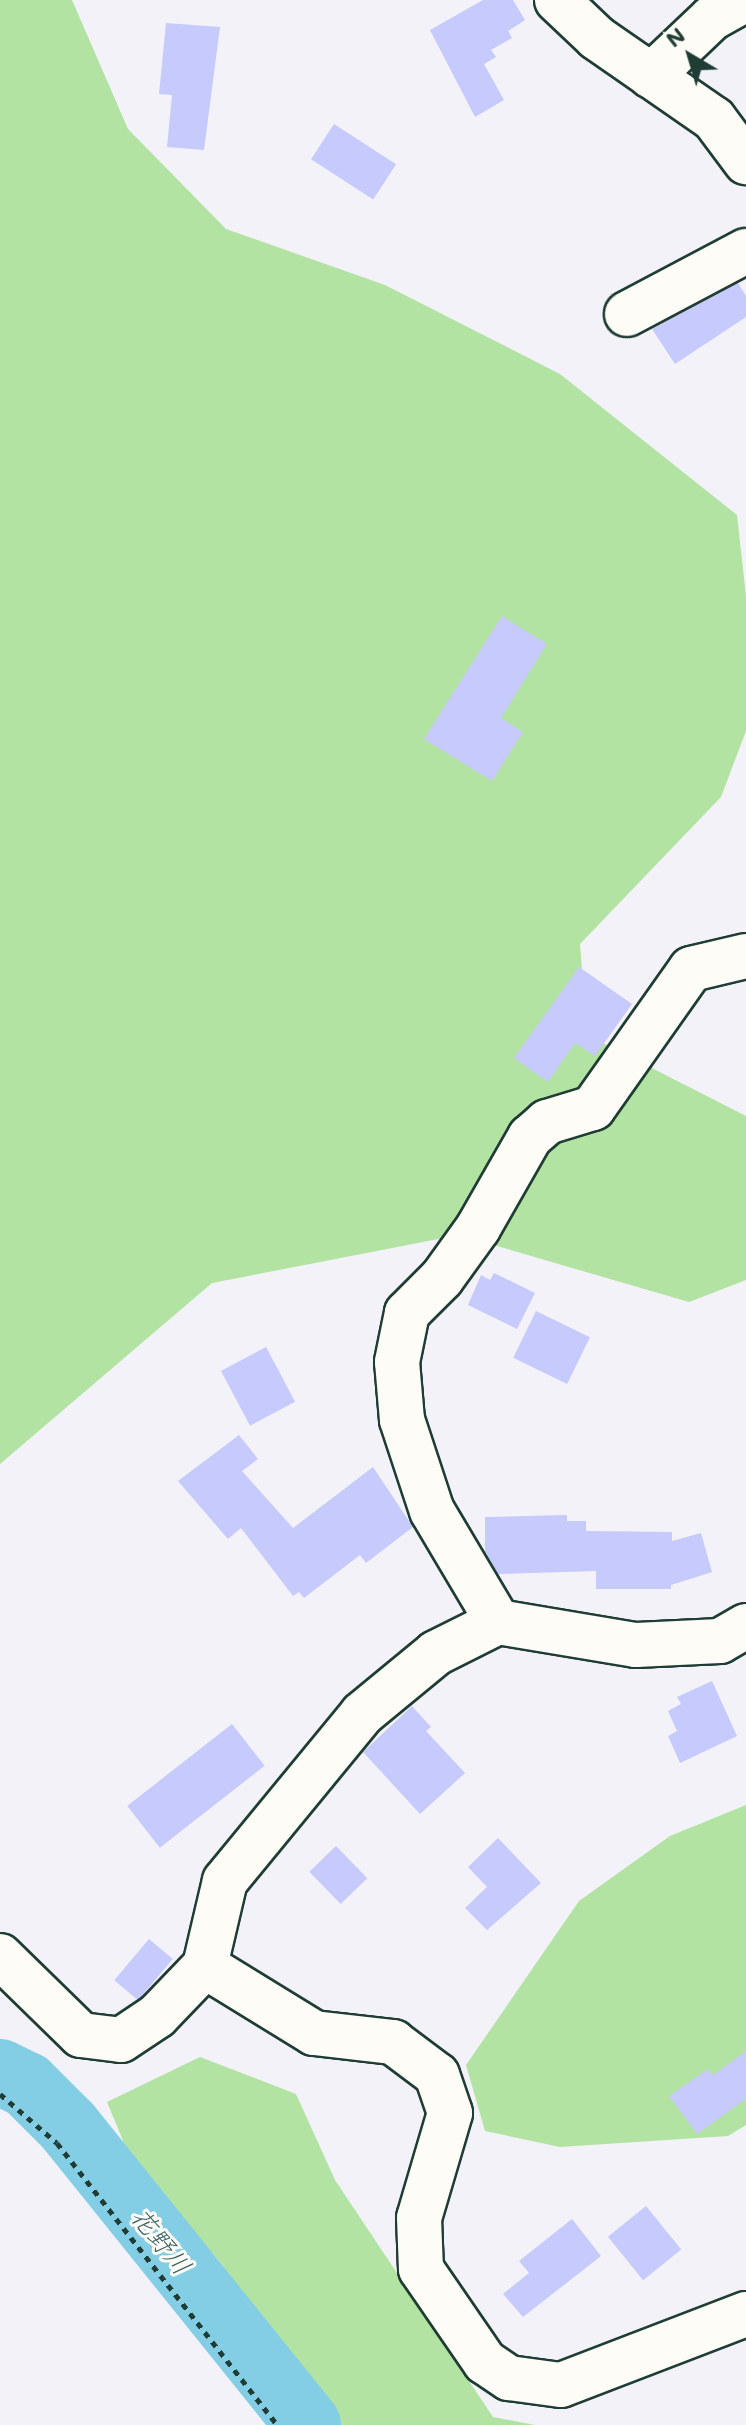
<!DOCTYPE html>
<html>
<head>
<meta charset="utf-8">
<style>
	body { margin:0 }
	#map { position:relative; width:746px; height:2425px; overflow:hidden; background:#f2f2f8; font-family:Mali,"Klee One",sans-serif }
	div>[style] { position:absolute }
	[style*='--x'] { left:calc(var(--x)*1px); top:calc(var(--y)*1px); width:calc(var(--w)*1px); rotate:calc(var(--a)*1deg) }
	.green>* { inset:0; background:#b3e3a2 }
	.river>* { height:66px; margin:-33px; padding:0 33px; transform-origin:33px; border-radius:33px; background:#84cee5 }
	.building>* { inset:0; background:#c7cafc; transform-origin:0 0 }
	.path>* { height:5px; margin-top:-2.5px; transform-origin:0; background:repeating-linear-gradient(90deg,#1f3d34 0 6px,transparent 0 12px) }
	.roads { filter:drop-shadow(2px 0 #1f3d34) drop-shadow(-2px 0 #1f3d34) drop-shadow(0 2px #1f3d34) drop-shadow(0 -2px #1f3d34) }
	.minor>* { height:44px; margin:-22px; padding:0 22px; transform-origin:22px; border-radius:22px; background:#fdfcf7 }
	span { translate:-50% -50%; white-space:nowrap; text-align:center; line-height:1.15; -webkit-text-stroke:6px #fdfcf7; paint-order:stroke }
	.water-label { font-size:26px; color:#386160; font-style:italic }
	.north { position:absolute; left:650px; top:16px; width:80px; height:80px; -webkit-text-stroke:6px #fdfcf7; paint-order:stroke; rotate:322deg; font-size:22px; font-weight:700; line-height:32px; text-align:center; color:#1f3d34 }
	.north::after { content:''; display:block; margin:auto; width:28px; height:36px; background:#1f3d34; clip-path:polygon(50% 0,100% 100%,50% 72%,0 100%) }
</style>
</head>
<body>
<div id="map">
	<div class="green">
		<div style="clip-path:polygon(0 0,72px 0,128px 129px,226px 229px,385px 285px,560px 374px,737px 515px,746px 596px,746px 731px,721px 797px,580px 944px,587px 1035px,746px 1116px,746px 1280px,689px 1302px,459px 1235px,212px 1283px,0 1464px)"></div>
		<div style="clip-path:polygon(746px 1805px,746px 2125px,728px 2136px,560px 2147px,485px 2131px,466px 2065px,579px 1901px,670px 1836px)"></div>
		<div style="clip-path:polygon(200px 2057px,296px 2094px,335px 2180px,493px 2417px,535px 2425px,336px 2425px,304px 2373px,216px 2257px,133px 2165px,107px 2102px)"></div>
	</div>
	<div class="river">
		<div style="--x:0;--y:2072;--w:30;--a:26"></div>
		<div style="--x:27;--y:2085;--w:58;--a:45"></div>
		<div style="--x:68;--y:2126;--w:383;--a:51.2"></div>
	</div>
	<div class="building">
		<div style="clip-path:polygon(483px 0,513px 0,525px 20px,508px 31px,512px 38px,491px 50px,496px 57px,484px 64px,504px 100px,475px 117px,430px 30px)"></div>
		<div style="clip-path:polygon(166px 23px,220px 27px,204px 150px,167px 147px,172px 95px,159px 94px)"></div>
		<div style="left:334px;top:124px;width:74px;height:42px;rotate:33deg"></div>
		<div style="clip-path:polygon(738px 283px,746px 296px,746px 317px,675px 364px,652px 329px)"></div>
		<div style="clip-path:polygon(502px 616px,547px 644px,501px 718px,523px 732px,492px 781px,424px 739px)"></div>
		<div style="clip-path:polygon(579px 967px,632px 1004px,595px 1056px,575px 1043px,548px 1082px,514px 1058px)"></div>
		<div style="clip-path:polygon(494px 1273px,535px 1293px,517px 1329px,468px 1305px,481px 1275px,490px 1280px)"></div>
		<div style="left:536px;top:1311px;width:60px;height:52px;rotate:26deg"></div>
		<div style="left:266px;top:1347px;width:62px;height:51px;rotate:62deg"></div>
		<div style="clip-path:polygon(239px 1435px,258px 1459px,242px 1471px,293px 1528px,373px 1467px,413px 1527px,366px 1563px,360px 1555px,304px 1598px,299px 1592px,293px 1596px,241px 1528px,228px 1539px,178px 1481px)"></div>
		<div style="clip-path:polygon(567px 1515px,567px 1521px,586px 1521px,586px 1531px,672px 1532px,672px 1541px,701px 1533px,712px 1572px,671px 1585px,671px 1589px,596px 1589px,596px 1571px,498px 1574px,485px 1551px,485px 1517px)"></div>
		<div style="clip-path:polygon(712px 1681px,737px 1736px,680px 1763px,668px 1736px,677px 1731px,668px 1711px,681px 1704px,677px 1697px)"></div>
		<div style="clip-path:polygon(412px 1706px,431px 1727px,426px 1731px,465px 1773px,420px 1814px,363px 1752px)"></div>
		<div style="left:232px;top:1724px;width:53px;height:133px;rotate:52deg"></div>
		<div style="clip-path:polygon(498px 1838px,541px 1883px,487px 1930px,465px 1908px,487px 1887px,468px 1867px)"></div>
		<div style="left:336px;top:1846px;width:45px;height:37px;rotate:46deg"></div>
		<div style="left:149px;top:1939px;width:31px;height:54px;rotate:40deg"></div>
		<div style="clip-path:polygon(746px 2051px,746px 2099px,697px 2134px,669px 2096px,708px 2069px,713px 2075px)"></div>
		<div style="left:646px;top:2206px;width:56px;height:49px;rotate:51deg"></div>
		<div style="clip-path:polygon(572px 2219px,601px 2256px,523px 2317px,503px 2294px,529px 2273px,519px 2261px)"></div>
	</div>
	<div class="path">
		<div style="--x:0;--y:2094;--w:75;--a:40.7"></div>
		<div style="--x:57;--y:2143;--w:358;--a:52"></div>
	</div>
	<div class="roads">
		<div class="minor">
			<div style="--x:557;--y:0;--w:55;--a:43.5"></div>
			<div style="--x:597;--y:38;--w:142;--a:34.7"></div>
			<div style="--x:714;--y:119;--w:54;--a:53.3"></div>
			<div style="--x:651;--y:76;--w:84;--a:-43.6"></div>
			<div style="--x:712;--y:18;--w:37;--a:-29"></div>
			<div style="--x:627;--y:314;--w:135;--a:-27.9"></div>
			<div style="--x:498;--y:1622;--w:129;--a:-120.7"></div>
			<div style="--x:432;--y:1511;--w:96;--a:-108.2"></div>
			<div style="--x:402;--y:1420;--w:58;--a:-94.9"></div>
			<div style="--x:397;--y:1362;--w:50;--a:-78.5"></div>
			<div style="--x:407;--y:1313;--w:49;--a:-45"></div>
			<div style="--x:442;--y:1278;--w:62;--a:-54.2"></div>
			<div style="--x:478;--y:1228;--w:105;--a:-60.3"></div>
			<div style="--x:530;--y:1137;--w:23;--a:-41"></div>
			<div style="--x:547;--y:1122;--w:48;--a:-16.9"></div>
			<div style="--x:593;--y:1108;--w:170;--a:-54.8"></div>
			<div style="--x:691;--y:969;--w:57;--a:-13.3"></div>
			<div style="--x:0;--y:1956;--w:113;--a:44.3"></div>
			<div style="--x:81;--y:2035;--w:40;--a:7.1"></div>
			<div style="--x:121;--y:2040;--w:43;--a:-33.7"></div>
			<div style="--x:157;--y:2016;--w:69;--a:-46.2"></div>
			<div style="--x:205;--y:1966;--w:87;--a:-76.8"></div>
			<div style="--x:225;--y:1881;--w:216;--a:-50.6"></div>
			<div style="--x:362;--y:1714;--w:96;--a:-39.5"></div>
			<div style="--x:436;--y:1653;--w:69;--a:-26.6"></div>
			<div style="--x:498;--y:1622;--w:140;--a:9.5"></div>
			<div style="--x:636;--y:1645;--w:84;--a:-2.7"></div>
			<div style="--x:720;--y:1641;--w:30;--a:-30"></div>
			<div style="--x:205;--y:1966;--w:128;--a:31.6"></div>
			<div style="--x:314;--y:2033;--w:80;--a:6.5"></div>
			<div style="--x:393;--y:2042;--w:55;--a:36.9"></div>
			<div style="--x:437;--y:2075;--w:40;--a:71.1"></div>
			<div style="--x:450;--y:2113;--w:109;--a:106.4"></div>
			<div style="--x:419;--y:2218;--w:51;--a:87.8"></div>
			<div style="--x:421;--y:2269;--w:113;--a:55.5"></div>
			<div style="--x:485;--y:2362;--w:29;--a:34"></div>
			<div style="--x:509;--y:2378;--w:52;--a:7.7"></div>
			<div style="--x:561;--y:2385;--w:198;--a:-21"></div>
		</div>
	</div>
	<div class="water-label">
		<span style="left:161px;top:2241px;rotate:51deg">花野川</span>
	</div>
	<div class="north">N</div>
</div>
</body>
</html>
